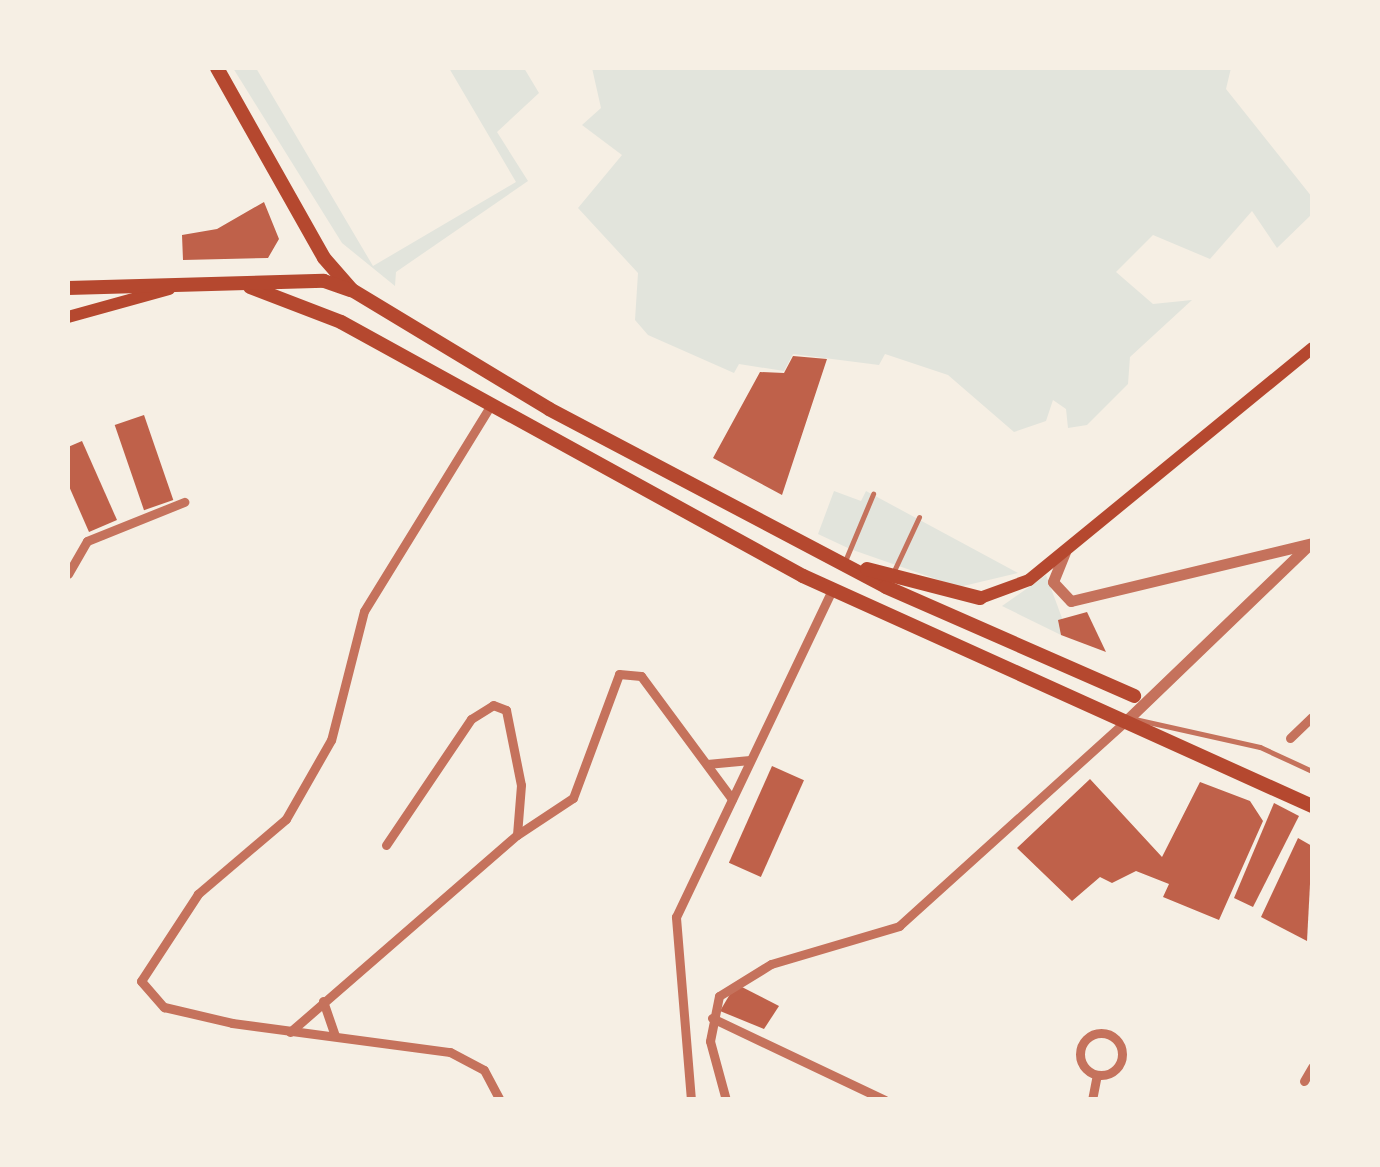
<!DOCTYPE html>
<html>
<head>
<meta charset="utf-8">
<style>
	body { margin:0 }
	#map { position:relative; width:1380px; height:1167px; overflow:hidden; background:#f6efe4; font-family:Poppins,sans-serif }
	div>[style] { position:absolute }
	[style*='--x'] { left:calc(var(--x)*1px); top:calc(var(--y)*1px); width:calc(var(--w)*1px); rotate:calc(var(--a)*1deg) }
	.green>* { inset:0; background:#e2e4dc }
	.building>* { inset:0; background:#bf614a; transform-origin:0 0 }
	.service>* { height:5px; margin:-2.5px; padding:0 2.5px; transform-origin:2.5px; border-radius:2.5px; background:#c5725c }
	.minor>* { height:9px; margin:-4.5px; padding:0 4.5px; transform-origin:4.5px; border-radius:4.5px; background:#c5725c }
	.minor>.ring { margin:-4.5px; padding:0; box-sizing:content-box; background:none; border:9px solid #c5725c; border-radius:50% }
	.tertiary>* { height:11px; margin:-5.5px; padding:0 5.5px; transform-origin:5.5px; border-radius:5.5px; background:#c5725c }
	.secondary>* { height:12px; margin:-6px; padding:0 6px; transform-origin:6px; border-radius:6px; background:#b5482f }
	.primary>* { height:14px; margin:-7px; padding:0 7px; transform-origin:7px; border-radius:7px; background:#b5482f }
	span { translate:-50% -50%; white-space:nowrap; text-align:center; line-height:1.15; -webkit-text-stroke:10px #f6efe4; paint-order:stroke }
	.frame { position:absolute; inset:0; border:70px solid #f6efe4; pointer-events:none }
</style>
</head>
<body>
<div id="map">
	<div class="green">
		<div style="clip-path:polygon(233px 68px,256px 68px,373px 266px,516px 182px,449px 68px,524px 68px,539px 93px,497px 132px,528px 181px,396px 272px,395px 286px,342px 243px)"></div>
		<div style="clip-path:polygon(592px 68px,1231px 68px,1226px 89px,1312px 197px,1312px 214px,1277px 248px,1252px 211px,1210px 259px,1153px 235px,1116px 272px,1153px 304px,1192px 300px,1130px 357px,1128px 384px,1087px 425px,1068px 428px,1066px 409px,1053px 400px,1046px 421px,1014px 432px,948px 375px,885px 354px,879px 365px,793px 354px,784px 371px,739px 364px,734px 373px,648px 335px,635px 320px,638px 273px,578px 208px,622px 155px,582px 125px,601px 108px)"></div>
		<div style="clip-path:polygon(834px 491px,861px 501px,866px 491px,1018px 573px,959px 587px,850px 549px,818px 534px)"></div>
		<div style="clip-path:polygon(1046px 575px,1062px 618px,1061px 635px,1002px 606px)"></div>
	</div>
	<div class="building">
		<div style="clip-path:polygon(264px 202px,279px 239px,268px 258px,183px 260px,182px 235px,217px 229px)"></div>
		<div style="clip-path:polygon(793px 356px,827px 359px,782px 495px,713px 458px,760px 372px,784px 373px)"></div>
		<div style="left:144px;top:415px;width:90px;height:31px;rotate:71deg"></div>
		<div style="clip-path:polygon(82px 441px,117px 520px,89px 532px,68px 484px,68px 447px)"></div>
		<div style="clip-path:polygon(1087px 612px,1106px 652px,1061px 635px,1058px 620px)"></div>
		<div style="left:772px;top:766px;width:35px;height:106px;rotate:24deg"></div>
		<div style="clip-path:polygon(1090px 779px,1162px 857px,1200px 782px,1250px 801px,1263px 821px,1219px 920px,1163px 897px,1169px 884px,1136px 871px,1112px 883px,1100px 877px,1072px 901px,1017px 848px)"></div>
		<div style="clip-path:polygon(1274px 803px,1299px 816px,1253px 907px,1234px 898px)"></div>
		<div style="clip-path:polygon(1298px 838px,1312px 846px,1307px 941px,1261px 917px)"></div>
		<div style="clip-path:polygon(736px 984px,779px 1006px,764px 1029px,720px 1011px)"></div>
	</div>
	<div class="service">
		<div style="--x:845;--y:561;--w:73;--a:-67.3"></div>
		<div style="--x:892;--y:575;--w:64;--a:-65"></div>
		<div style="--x:1130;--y:718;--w:133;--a:12.6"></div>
		<div style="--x:1260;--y:747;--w:57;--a:24.8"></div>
	</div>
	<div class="minor">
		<div style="--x:489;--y:408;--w:238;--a:121.6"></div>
		<div style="--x:364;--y:611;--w:133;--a:104.3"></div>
		<div style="--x:331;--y:740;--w:91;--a:119.7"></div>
		<div style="--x:286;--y:819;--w:116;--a:139.6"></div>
		<div style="--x:198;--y:894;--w:104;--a:123.2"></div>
		<div style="--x:141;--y:981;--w:35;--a:49"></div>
		<div style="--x:164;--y:1007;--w:70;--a:13.2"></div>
		<div style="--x:232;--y:1023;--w:220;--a:7.6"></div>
		<div style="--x:450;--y:1052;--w:38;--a:28"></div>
		<div style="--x:484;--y:1070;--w:34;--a:62"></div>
		<div style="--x:68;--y:574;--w:38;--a:-60"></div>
		<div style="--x:87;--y:541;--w:105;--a:-21.9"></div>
		<div style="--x:1290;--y:738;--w:30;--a:-44"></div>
		<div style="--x:707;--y:764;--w:43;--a:-5.3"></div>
		<div style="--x:386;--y:845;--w:152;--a:-56"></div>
		<div style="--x:471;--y:719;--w:26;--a:-32"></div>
		<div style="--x:493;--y:705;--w:14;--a:21"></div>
		<div style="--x:506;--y:710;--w:76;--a:78.7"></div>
		<div style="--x:521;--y:785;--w:50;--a:94.6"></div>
		<div style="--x:323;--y:1001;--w:37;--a:71"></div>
		<div style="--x:712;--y:1018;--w:191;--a:25.4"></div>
		<div style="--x:290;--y:1032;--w:301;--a:-41"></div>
		<div style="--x:517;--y:835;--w:67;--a:-33.5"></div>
		<div style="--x:573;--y:798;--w:132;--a:-69.6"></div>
		<div style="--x:619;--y:674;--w:22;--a:5"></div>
		<div style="--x:641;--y:676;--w:153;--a:53.5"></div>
		<div class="ring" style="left:1080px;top:1033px;width:33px;height:33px"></div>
		<div style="--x:1304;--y:1081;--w:16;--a:-60"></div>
		<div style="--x:691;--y:1100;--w:184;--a:-94.7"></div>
		<div style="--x:676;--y:917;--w:362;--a:-64.5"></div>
		<div style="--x:726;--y:1100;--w:61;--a:-105.2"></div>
		<div style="--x:710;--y:1041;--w:46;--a:-78.7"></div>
		<div style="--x:719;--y:996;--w:61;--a:-31.6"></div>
		<div style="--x:771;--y:964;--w:134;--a:-16.5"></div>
		<div style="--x:899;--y:926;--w:309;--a:-42.1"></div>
		<div style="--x:1092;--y:1100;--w:25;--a:-79"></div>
	</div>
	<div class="tertiary">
		<div style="--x:1065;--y:552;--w:32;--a:112"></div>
		<div style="--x:1053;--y:582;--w:26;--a:47"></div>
		<div style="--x:1071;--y:601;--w:248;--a:-13.5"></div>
		<div style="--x:1129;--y:718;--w:247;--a:-43.9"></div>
	</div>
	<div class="secondary">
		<div style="--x:68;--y:317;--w:105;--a:-15.5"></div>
		<div style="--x:980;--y:598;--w:52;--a:-20.2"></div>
		<div style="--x:1029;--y:580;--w:366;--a:-39.3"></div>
	</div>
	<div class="primary">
		<div style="--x:217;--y:68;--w:218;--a:60.6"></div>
		<div style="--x:324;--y:258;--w:43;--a:48.8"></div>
		<div style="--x:352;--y:290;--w:230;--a:31.1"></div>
		<div style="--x:549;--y:409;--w:381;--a:27.8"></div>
		<div style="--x:886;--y:587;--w:271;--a:23.7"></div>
		<div style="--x:250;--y:287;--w:97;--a:21"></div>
		<div style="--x:341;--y:322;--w:527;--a:28.8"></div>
		<div style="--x:803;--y:576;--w:559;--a:24.32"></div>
		<div style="--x:68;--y:288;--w:256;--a:-1.6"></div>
		<div style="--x:324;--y:281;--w:28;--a:19"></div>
		<div style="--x:867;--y:569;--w:117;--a:14.4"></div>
	</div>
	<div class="frame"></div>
</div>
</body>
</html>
